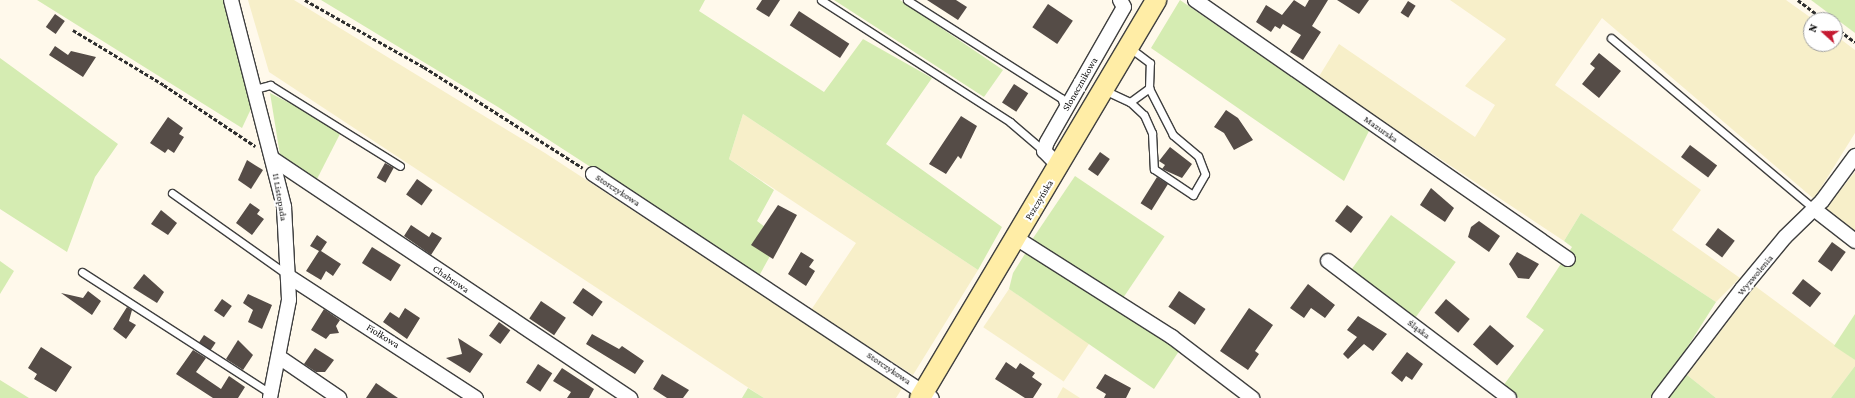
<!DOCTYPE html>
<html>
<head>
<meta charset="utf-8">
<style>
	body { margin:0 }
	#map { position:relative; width:1855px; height:398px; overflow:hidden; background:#fff9eb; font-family:"Crimson Pro",serif }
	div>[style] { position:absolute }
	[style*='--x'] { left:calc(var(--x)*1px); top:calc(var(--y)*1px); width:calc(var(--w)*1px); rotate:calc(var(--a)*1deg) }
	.farmland>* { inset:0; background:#f7efc9; transform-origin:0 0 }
	.green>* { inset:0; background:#d5ecb2; transform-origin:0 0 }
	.building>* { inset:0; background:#554c47; transform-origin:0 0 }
	.path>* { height:2.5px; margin-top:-1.25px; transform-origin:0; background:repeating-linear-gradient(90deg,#2e2e2e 0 4px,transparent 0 6px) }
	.roads { filter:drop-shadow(1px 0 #3f3f3f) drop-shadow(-1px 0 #3f3f3f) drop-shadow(0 1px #3f3f3f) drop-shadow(0 -1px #3f3f3f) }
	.service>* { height:7px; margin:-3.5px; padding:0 3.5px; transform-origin:3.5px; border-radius:3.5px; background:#fff }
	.minor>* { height:14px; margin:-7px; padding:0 7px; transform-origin:7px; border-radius:7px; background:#fff }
	.secondary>* { height:20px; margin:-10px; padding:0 10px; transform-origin:10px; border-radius:10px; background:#ffeda6 }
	span { translate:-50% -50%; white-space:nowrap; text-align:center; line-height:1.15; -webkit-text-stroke:4px #fff; paint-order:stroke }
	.street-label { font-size:10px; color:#0c0c0c }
	.north { position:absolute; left:1803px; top:12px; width:40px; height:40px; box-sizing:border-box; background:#fff; border:1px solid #9e9e9e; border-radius:50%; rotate:291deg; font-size:11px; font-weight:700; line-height:16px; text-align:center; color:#0c0c0c }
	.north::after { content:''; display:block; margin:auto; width:14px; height:18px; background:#c51a31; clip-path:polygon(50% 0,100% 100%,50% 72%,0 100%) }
</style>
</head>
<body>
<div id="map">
	<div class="farmland">
		<div style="clip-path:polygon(248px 0,294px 0,545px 153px,903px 387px,896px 398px,764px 398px,269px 72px)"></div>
		<div style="clip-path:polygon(1450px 0,1786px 0,1814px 20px,1811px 20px,1811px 44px,1835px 44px,1835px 35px,1855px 50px,1855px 133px,1814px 199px,1602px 18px,1555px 85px,1701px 190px,1672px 230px,1740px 278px,1716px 302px,1581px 213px,1564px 241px,1318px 78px,1339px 44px,1475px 137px,1495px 105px,1465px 86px,1506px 39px)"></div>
		<div style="clip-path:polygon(743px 114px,978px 270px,913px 375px,811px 310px,856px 243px,729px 159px)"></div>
		<div style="clip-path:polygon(1855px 172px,1855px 234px,1825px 209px)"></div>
		<div style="clip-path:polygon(1755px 286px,1855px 360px,1855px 366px,1831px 398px,1716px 398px,1687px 375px)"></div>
		<div style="left:1009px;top:289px;width:97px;height:46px;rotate:34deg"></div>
		<div style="clip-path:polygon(1063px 387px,1080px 398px,1057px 398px)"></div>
	</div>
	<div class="green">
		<div style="clip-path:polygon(37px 0,228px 0,257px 96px,242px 128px)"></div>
		<div style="clip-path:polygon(321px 0,705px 0,699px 11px,824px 92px,863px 39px,932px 78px,886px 144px,1002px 227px,978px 270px,743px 114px,729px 159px,774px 190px,757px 221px,780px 238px,759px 276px,498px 107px)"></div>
		<div style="clip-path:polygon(834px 0,900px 0,1003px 70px,984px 97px)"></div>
		<div style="clip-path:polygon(1180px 0,1306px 87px,1316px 85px,1371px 127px,1344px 181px,1151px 48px)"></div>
		<div style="clip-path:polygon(1811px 0,1855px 0,1855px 33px)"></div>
		<div style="clip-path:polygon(0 58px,118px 144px,95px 177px,67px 252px,0 209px)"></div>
		<div style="clip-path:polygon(270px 93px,342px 130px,317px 179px,280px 155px)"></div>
		<div style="left:1075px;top:176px;width:108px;height:76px;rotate:34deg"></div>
		<div style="clip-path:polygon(1581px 213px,1716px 302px,1655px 398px,1519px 398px,1503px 386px,1544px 330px,1526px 317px,1572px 247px,1564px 241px)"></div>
		<div style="left:1391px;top:215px;width:80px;height:70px;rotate:36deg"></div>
		<div style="clip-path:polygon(1028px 249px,1181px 348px,1154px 389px,1009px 289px,1013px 273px)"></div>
		<div style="clip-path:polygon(0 261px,14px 271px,0 294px)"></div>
		<div style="clip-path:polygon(1855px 314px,1855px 360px,1834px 346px)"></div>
		<div style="clip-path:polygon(1855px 366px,1855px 398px,1831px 398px)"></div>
		<div style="clip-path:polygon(1687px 375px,1716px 398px,1667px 398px)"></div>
		<div style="clip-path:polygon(0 380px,29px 398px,0 398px)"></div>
		<div style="clip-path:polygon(748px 388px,764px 398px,742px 398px)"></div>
	</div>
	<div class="building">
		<div style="clip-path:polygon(762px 0,780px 0,769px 17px,756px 9px)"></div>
		<div style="clip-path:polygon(927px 0,956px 0,967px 7px,958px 20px)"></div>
		<div style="clip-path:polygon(1294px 0,1305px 7px,1309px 0,1328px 0,1312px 26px,1321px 32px,1303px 60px,1290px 52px,1301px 35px,1283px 24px,1280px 29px,1275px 26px,1271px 32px,1256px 22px,1266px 5px,1282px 15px)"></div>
		<div style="clip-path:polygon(1337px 0,1369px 0,1359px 14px)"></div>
		<div style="left:1408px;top:1px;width:9px;height:14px;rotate:32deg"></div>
		<div style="left:1048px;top:4px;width:30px;height:28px;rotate:34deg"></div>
		<div style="left:799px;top:11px;width:60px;height:17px;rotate:33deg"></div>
		<div style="left:55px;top:14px;width:12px;height:16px;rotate:35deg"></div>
		<div style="clip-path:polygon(55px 46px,68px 55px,71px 51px,96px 57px,83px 77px,49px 55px)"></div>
		<div style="clip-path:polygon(1599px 53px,1621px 71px,1599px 98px,1582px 84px,1595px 68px,1590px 64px)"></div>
		<div style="left:1014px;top:84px;width:17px;height:22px;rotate:33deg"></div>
		<div style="clip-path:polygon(1226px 110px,1238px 118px,1253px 140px,1234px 150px,1224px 133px,1214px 127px)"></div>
		<div style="clip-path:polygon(961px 116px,977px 126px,961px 159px,958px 156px,946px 174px,929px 164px)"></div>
		<div style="clip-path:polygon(168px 117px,183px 128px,179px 134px,184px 137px,174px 153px,168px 149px,165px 153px,150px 143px)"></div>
		<div style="left:1690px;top:145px;width:34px;height:15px;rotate:37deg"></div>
		<div style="clip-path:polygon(1170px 147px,1192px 164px,1182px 178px,1162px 169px,1165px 165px,1159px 161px)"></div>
		<div style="left:1100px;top:152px;width:12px;height:21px;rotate:35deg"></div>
		<div style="clip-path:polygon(247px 160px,263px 170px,251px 189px,238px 180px)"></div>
		<div style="left:385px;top:163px;width:10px;height:17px;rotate:29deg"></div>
		<div style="left:1157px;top:177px;width:13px;height:31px;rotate:32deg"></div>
		<div style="left:417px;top:179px;width:19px;height:19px;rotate:35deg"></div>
		<div style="clip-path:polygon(1431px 188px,1454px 208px,1445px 222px,1420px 205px)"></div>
		<div style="clip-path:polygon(250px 203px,260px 210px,257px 214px,264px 219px,252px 235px,236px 223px)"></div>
		<div style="clip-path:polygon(778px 205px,797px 215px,773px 259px,751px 245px)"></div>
		<div style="left:1347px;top:205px;width:20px;height:20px;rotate:37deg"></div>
		<div style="clip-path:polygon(161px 210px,177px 223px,168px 235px,151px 224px)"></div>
		<div style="clip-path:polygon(1479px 221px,1500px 236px,1489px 252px,1468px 237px,1471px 227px)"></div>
		<div style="clip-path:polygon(411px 225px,429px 237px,432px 232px,442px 238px,431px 255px,404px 236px)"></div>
		<div style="left:1718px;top:228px;width:21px;height:21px;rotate:37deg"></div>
		<div style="clip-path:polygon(317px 235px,327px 242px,321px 251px,341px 264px,333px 276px,326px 271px,321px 280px,306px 271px,319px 251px,310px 246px)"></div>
		<div style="left:1832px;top:242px;width:17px;height:24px;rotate:36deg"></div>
		<div style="left:372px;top:247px;width:34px;height:19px;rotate:32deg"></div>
		<div style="clip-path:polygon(801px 252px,814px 260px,809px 267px,815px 271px,806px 286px,788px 274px)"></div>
		<div style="clip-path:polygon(1517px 252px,1539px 264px,1529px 279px,1518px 278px,1509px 264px)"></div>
		<div style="clip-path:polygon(144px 274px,164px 292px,157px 303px,133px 288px)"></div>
		<div style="left:1803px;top:279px;width:23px;height:18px;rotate:38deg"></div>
		<div style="clip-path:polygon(1308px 284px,1335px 305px,1325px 318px,1311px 308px,1304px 318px,1290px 308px)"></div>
		<div style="left:583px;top:288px;width:24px;height:18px;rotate:35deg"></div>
		<div style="clip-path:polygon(88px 291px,101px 301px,92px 315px,61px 293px,83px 298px)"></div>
		<div style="left:1179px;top:291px;width:32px;height:19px;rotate:34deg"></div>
		<div style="clip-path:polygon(248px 294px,272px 305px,262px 329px,248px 322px,253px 310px,243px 303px)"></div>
		<div style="left:222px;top:299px;width:12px;height:14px;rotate:35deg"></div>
		<div style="left:1446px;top:299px;width:31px;height:18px;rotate:40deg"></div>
		<div style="left:541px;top:301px;width:30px;height:21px;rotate:34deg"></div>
		<div style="clip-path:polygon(127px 307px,132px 310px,129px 321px,136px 325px,126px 339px,113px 329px)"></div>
		<div style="clip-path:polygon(405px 308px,420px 318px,407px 339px,383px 322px,390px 312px,399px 318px)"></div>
		<div style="clip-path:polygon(1249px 308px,1273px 325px,1255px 351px,1259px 354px,1248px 370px,1220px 351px)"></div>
		<div style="clip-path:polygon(324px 309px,340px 320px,336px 326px,339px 333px,330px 334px,326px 339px,311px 330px)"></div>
		<div style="clip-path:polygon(1358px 316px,1387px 334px,1373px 351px,1364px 344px,1348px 359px,1343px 354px,1357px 337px,1347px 330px)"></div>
		<div style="left:499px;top:322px;width:14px;height:17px;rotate:36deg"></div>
		<div style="left:1490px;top:325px;width:32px;height:26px;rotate:41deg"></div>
		<div style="clip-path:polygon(592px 334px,619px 349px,622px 346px,644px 361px,635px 374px,586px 344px)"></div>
		<div style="left:204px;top:335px;width:14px;height:9px;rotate:34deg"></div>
		<div style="clip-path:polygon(458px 338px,483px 354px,470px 373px,446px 358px,462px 354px)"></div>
		<div style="clip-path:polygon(238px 340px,253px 355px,243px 370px,226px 359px)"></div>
		<div style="clip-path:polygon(41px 347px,72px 367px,56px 392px,34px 379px,37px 374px,28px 368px)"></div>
		<div style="clip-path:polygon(315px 348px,334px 360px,325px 372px,316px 372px,304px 364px)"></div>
		<div style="clip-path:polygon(193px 350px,206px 358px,196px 372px,221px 389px,229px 376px,245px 387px,238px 398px,213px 398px,176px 374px)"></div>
		<div style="clip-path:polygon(1407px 352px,1423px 364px,1412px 380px,1406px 376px,1402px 382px,1391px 373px)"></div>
		<div style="clip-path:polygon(1006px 362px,1016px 369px,1020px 363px,1035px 373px,1032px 377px,1042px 384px,1033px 398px,1025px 398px,995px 379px)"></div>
		<div style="left:538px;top:364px;width:17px;height:22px;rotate:33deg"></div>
		<div style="clip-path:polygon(562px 368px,594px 389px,589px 398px,567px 398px,571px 392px,553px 381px)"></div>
		<div style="clip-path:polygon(662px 374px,689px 390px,683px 398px,667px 398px,653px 389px)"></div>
		<div style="clip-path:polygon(1105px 374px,1131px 388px,1126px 398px,1104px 398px,1106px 394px,1096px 388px)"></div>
		<div style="clip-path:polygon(376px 383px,398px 398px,366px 398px)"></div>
	</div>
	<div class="path">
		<div style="--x:305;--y:0;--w:137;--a:29.4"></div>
		<div style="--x:424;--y:67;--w:188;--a:32.4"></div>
		<div style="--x:1798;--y:0;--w:34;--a:37"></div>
		<div style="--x:1835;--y:27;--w:25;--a:37"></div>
		<div style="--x:73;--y:30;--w:106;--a:31.1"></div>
		<div style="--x:164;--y:85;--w:110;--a:33.8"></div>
	</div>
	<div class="roads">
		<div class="service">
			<div style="--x:821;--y:0;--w:225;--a:32.8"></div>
			<div style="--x:1010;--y:122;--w:45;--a:40.5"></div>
			<div style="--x:907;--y:0;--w:183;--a:32.5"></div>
			<div style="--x:1061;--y:98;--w:11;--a:68"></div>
			<div style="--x:1611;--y:38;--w:265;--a:40.1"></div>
			<div style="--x:255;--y:89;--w:16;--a:-15"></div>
			<div style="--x:270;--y:85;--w:153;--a:31.9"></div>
			<div style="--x:1104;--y:90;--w:29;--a:25"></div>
			<div style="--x:1130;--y:102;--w:19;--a:43"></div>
			<div style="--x:1144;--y:115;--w:20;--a:66"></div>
			<div style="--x:1152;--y:133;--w:36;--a:87"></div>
			<div style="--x:1154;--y:169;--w:47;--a:33.7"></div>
			<div style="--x:1193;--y:195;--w:24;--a:-60"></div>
			<div style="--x:1205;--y:174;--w:19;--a:-111"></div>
			<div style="--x:1198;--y:156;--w:33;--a:-140"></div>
			<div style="--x:1173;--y:135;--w:53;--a:-117.1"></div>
			<div style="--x:1149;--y:88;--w:25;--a:-88"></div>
			<div style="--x:1150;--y:63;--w:26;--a:-143"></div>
			<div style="--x:1130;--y:102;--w:24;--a:-36"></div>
			<div style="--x:172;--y:193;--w:142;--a:35.3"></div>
			<div style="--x:82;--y:272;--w:225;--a:32.8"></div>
		</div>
		<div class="minor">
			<div style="--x:231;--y:0;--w:214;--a:75.6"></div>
			<div style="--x:284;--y:207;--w:93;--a:86.9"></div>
			<div style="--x:289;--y:300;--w:100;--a:101"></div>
			<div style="--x:1195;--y:0;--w:454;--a:34.8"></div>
			<div style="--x:273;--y:159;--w:430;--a:33.8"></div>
			<div style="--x:1059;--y:166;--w:21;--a:-135"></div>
			<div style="--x:1044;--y:151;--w:9;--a:-72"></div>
			<div style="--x:1047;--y:142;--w:155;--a:-60.3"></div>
			<div style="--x:1124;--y:7;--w:8;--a:-120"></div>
			<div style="--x:593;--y:174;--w:406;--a:33.5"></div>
			<div style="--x:1814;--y:209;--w:52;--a:38"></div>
			<div style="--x:1016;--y:238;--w:185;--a:32.4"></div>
			<div style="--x:1172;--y:337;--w:101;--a:37.3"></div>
			<div style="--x:1328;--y:261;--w:227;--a:37.1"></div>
			<div style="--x:288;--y:276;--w:224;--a:33"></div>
			<div style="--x:279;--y:357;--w:73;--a:34.3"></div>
			<div style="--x:1659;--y:398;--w:137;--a:-52.7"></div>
			<div style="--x:1742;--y:289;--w:67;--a:-50.4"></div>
			<div style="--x:1785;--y:237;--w:52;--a:-44.2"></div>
			<div style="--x:1822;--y:201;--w:56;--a:-53.7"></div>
		</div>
		<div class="secondary">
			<div style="--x:920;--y:398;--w:463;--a:-59.3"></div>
		</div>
	</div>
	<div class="street-label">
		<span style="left:1080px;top:84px;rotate:-60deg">Słonecznikowa</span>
		<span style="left:1381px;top:129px;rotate:35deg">Mazurska</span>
		<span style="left:618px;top:190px;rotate:33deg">Storczykowa</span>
		<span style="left:280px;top:197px;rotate:80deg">11 Listopada</span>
		<span style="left:1039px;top:200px;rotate:-59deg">Pszczyńska</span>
		<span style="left:1755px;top:275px;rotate:-50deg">Wyzwolenia</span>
		<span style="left:451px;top:279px;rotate:34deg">Chabrowa</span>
		<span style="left:1419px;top:329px;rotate:37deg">Śląska</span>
		<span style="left:383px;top:336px;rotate:32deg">Fiołkowa</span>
		<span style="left:889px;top:368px;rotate:34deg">Storczykowa</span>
	</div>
	<div class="north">N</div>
</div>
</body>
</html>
